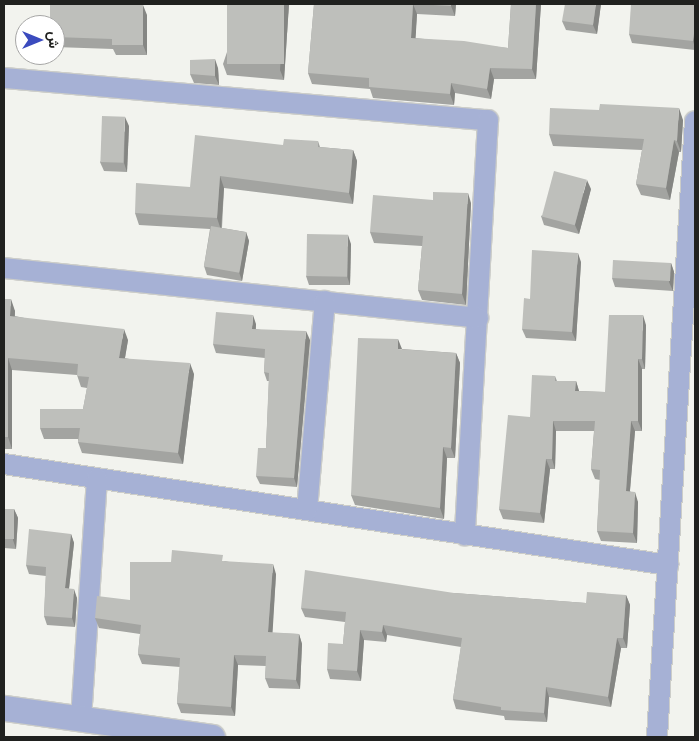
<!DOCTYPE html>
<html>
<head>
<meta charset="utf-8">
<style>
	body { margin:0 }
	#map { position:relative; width:699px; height:741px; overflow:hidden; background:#f2f3ee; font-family:"IBM Plex Sans",Vazirmatn,sans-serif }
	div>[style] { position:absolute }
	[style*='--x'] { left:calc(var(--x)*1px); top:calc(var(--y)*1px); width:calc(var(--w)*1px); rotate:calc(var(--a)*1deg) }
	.roads { filter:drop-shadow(1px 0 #cccdc9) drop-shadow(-1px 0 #cccdc9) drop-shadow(0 1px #cccdc9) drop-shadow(0 -1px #cccdc9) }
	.minor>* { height:20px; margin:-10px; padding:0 10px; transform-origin:10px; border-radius:10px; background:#a6b1d5 }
	.tertiary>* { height:25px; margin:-12.5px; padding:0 12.5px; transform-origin:12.5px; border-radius:12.5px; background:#a6b1d5 }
	.wall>* { inset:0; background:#a3a4a1 }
	.shaded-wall>* { inset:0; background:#858683 }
	.building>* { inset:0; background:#bebfbb; transform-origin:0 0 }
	span { translate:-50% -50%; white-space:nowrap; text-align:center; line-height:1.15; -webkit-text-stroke:5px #fff; paint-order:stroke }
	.frame { position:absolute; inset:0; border:5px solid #20211f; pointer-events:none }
	.north { position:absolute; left:15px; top:15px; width:50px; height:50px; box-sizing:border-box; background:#fff; border:1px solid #a6a6a5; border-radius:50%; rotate:90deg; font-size:14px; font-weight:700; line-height:20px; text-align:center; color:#20211f }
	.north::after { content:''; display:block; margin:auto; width:18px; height:22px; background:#3b4bbe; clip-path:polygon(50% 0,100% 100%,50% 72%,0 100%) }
</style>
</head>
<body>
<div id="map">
	<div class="roads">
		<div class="minor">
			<div style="--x:4;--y:78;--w:486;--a:5"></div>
			<div style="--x:488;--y:120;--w:416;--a:93.2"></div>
			<div style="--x:4;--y:268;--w:477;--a:6"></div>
			<div style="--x:4;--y:464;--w:672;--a:8.65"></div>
			<div style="--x:307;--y:510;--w:210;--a:-85.1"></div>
			<div style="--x:81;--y:719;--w:241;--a:-86.2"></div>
			<div style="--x:657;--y:737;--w:617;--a:-86.47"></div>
		</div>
		<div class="tertiary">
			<div style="--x:4;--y:708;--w:210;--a:7.9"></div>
		</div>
	</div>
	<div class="wall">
		<div style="clip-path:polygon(50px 4px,106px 4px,106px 5px,147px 15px,147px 55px,116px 55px,113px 49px,55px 47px,55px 25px)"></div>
		<div style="clip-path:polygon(243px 4px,289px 4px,284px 80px,227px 75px,223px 64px)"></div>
		<div style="clip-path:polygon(314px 4px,456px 4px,455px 16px,417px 14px,415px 38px,508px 48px,511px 4px,541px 4px,536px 79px,494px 79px,491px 99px,455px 93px,454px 105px,373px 98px,370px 89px,312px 84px,308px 73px)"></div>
		<div style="clip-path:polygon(601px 4px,597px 34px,566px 30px,562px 21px)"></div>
		<div style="clip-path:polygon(695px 4px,695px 50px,632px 43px,629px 34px)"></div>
		<div style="clip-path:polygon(218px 68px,219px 85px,194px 83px,190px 74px)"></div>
		<div style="clip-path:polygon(683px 120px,681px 152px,679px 152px,670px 200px,641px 195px,636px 184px,642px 150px,553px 146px,549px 134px)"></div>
		<div style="clip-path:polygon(129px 126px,127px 172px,104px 171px,100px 162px)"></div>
		<div style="clip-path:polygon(318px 141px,320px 147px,353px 150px,357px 161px,353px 204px,224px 188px,222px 228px,246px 232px,249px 241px,242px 281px,207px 275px,204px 266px,210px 229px,139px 225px,135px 213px,283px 145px)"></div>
		<div style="clip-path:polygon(591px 189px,579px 234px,544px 225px,541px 216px)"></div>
		<div style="clip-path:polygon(471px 203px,466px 305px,422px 300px,418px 290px,422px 246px,374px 243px,370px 232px)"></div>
		<div style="clip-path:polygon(351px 244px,350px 285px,309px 285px,306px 276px)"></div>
		<div style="clip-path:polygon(581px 262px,576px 341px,526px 338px,522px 329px)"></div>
		<div style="clip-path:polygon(671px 263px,674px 272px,673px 291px,615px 287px,612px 278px)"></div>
		<div style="clip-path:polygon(4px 299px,15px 311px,15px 316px,128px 340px,125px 358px,194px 374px,183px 464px,82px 453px,78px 442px,78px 439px,44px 439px,40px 428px,83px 409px,87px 388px,81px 387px,77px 375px,12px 370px,12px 449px,4px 449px)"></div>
		<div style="clip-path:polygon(256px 324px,256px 329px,310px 340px,297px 487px,260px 484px,256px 476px,266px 448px,269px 381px,267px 381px,264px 372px,265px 358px,216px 353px,213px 344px)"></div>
		<div style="clip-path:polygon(646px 325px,645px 369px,642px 369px,642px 431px,635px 431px,630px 491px,638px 502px,637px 543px,601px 541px,597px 531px,600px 480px,595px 479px,591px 469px,594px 431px,556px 431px,555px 469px,550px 469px,544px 523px,503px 519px,499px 509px,530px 417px,555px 376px,557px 381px,576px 381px,579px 391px,605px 392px)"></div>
		<div style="clip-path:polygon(402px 349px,456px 353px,460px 363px,455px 458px,447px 458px,444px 519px,355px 505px,351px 495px)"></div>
		<div style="clip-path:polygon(4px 509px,14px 509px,18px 518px,16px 549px,4px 548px)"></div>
		<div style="clip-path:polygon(71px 534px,74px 543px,69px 589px,77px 598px,75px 627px,47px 625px,44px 616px,46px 576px,29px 574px,26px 565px)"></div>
		<div style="clip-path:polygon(225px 561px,276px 574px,272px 633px,299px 634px,302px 644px,300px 689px,269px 688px,265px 678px,266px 666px,238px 665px,235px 716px,181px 713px,177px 703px,180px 667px,142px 664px,138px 654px,140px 634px,99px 628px,95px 618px,130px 600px)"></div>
		<div style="clip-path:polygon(454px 593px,586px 603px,626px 595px,630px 605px,627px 648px,621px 648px,611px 707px,549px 697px,547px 722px,505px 720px,504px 716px,456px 709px,453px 699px,461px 647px,387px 635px,386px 642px,364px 640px,361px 681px,330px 679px,327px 669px,343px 644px,345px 622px,305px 617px,301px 608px)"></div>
	</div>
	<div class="shaded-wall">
		<div style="clip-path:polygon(284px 4px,289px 4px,284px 80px,280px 70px)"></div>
		<div style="clip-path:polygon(413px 4px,417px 14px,415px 49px,411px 38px)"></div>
		<div style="clip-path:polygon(451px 4px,456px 4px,455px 16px,451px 6px)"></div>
		<div style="clip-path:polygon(536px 4px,541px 4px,536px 79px,532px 69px)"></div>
		<div style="clip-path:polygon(596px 4px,601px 4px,597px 34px,593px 25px)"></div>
		<div style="clip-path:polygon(143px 5px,147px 15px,147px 55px,143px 45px)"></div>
		<div style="clip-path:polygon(695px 26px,695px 48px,693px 41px)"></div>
		<div style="clip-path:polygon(215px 59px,218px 68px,219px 85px,215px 76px)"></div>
		<div style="clip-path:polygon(490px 68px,494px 79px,491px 99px,487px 89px)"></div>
		<div style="clip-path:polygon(451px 83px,455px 93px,454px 105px,450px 94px)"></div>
		<div style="clip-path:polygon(679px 108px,683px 120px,681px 152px,677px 141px)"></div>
		<div style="clip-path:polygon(125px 117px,129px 126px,127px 172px,124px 163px)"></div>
		<div style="clip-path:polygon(674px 140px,679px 152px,670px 200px,666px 188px)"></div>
		<div style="clip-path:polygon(353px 150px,357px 161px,353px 204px,349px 193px)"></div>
		<div style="clip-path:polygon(220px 176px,224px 188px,221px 230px,217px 218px)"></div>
		<div style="clip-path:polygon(587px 180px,591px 189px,579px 234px,575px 225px)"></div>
		<div style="clip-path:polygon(468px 193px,471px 203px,466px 305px,462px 294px)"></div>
		<div style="clip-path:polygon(246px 232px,249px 241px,242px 281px,239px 272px)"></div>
		<div style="clip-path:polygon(348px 235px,351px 244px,350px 285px,347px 276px)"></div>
		<div style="clip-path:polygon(578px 253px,581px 262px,576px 341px,572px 332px)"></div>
		<div style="clip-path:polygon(671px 263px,674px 272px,673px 291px,669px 282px)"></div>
		<div style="clip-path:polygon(11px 299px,15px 311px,14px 327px,10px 316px)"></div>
		<div style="clip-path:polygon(253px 315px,256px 324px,255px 338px,252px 329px)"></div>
		<div style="clip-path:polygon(643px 315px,646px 325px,645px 369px,642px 359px)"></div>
		<div style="clip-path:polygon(124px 329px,128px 340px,123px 369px,119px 358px)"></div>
		<div style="clip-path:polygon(306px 331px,310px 340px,297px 487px,294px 478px)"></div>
		<div style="clip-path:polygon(398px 339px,402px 349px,398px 349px)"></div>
		<div style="clip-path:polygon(456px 353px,460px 363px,455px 458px,451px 448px)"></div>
		<div style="clip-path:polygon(8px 358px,12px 370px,12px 449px,8px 437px)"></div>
		<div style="clip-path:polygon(638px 359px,642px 369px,642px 431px,638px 421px)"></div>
		<div style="clip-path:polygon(190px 363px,194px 374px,183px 464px,178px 453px)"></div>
		<div style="clip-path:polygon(576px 381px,579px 391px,575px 391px)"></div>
		<div style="clip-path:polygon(553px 421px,556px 431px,555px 469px,552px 459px)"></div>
		<div style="clip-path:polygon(631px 421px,635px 431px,629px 501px,626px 491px)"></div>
		<div style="clip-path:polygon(443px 447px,447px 458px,444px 519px,440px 508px)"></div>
		<div style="clip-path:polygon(546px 459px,550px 469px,544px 523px,540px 513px)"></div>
		<div style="clip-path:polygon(635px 492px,638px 502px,637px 543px,633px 533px)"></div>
		<div style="clip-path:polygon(14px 509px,18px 518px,16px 549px,13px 540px)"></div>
		<div style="clip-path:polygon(71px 534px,74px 543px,68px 597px,65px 588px)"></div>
		<div style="clip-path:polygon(273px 564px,276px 574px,272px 642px,268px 632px)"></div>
		<div style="clip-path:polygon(74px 589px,77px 598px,75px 627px,72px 618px)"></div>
		<div style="clip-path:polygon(626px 595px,630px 605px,627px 648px,623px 638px)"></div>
		<div style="clip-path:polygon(383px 625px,387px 635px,386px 642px,382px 632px)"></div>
		<div style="clip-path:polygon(360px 630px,364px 640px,361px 681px,357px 671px)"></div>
		<div style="clip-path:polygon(299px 634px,302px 644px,300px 689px,296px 680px)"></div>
		<div style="clip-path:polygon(617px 638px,621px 648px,611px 707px,608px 697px)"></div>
		<div style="clip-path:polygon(234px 655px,238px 665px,235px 716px,231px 707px)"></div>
		<div style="clip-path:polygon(546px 687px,549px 697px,547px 722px,544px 713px)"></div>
	</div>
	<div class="building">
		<div style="clip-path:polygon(50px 4px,101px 4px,101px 5px,143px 5px,143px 45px,112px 45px,112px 39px,55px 37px,55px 25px,50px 25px)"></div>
		<div style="left:227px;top:4px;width:57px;height:60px"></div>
		<div style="clip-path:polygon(314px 4px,413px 4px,411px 38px,464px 41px,508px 48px,511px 4px,536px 4px,532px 69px,490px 68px,487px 89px,451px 83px,450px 94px,369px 87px,369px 78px,308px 73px)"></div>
		<div style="clip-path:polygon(416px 4px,451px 4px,451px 6px)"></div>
		<div style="clip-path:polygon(565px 4px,596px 4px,593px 25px,562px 21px)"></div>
		<div style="clip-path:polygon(631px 4px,695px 4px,695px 26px,693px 41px,629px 34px)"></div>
		<div style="clip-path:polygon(215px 59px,215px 76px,190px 74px,190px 60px)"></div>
		<div style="clip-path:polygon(600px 104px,679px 108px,677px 141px,674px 140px,666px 188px,636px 184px,644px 139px,549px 134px,550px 108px,599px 110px)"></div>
		<div style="left:102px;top:116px;width:23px;height:46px;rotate:2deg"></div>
		<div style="clip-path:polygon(195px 135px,283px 145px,284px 139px,318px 141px,318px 147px,353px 150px,349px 193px,220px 176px,217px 218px,135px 213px,136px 183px,190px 187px)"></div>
		<div style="left:554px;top:171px;width:34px;height:47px;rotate:15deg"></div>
		<div style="clip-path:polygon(433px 192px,468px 193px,462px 294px,418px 290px,423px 236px,370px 232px,373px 195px,433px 200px)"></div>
		<div style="left:211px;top:226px;width:36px;height:41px;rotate:10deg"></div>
		<div style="left:307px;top:234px;width:41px;height:42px;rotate:1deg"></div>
		<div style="clip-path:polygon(532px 250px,578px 253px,572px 332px,522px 329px,524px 298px,530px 299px)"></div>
		<div style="left:613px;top:260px;width:58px;height:18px;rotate:3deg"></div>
		<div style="clip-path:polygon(4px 299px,11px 299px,10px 316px,124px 329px,119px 358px,190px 363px,178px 453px,78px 442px,80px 428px,40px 428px,40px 409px,83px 409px,89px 377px,77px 376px,78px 364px,8px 358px,8px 437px,4px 437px)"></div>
		<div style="clip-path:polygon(216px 312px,253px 315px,252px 329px,306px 331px,294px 478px,256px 476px,258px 448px,266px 448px,269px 373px,264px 372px,265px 349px,213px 344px)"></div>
		<div style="clip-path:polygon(609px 315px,643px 315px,642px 359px,638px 359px,638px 421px,631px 421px,626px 491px,635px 492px,633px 533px,597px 531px,600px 470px,591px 469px,595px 421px,553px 421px,552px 459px,546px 459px,540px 513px,499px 509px,508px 415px,530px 417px,532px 375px,555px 376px,555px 381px,576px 381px,575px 391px,605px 392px)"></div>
		<div style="clip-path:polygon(358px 338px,398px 339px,398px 349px,456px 353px,451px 448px,443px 447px,440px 508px,351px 495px)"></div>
		<div style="left:4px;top:509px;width:10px;height:30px"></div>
		<div style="clip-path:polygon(29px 529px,71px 534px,65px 588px,74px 589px,72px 618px,44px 616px,46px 567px,26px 565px)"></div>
		<div style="clip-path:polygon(172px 550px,223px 555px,222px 561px,273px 564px,268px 632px,299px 634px,296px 680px,265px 678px,266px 656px,234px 655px,231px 707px,177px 703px,180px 658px,138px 654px,141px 625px,95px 618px,97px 596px,130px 600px,130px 562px,171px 562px)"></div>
		<div style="clip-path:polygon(305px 570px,454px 593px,586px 603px,587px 592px,626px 595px,623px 638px,617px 638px,608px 697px,546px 687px,544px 713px,501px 710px,501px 707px,453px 699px,462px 638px,383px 625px,382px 632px,360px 630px,357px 671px,327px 669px,328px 643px,343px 644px,346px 612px,301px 608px)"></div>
	</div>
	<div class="frame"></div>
	<div class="north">ش</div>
</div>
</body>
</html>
